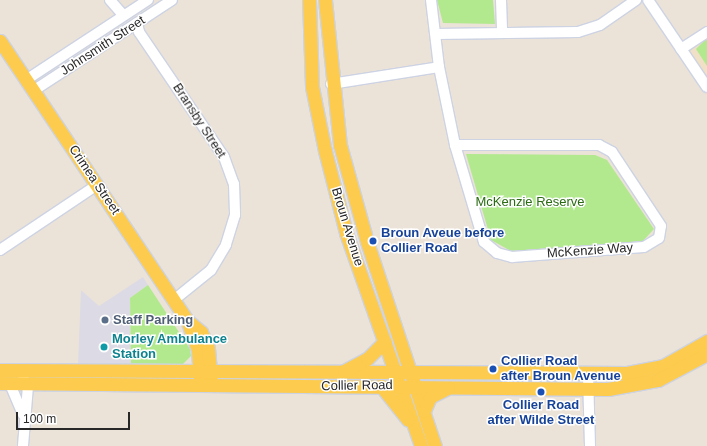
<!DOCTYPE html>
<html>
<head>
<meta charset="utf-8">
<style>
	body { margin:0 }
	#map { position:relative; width:707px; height:446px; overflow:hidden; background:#ece3d8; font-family:Helvetica,sans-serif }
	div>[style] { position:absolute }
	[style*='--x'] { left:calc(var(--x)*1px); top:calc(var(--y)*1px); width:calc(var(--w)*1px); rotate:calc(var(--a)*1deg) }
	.industrial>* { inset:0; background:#dcdae4 }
	.education>* { inset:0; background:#f0e0c5 }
	.green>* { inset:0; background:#b2e98f }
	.roads { filter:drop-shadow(1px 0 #cdd3e3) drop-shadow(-1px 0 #cdd3e3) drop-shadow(0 1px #cdd3e3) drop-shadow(0 -1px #cdd3e3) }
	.minor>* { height:10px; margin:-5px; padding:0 5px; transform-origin:5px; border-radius:5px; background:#fff }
	.major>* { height:13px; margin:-6.5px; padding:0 6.5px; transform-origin:6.5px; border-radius:6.5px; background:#fdcb4d }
	.dots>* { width:11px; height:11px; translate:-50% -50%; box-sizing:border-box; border:2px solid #fff; border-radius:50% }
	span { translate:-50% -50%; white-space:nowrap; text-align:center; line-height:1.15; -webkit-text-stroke:3px #fff; paint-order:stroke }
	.street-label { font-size:13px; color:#282828 }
	.park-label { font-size:13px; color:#2a6b13 }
	.transit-label { font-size:13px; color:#164399; font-weight:700 }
	.left { translate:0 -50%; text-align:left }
	.service-label { font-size:13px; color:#4e5e75; font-weight:700 }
	.culture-label { font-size:13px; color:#0d838f; font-weight:700 }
	.scale { position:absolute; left:16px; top:412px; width:114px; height:18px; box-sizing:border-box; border:2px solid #282828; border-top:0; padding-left:5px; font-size:12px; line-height:14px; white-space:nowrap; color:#282828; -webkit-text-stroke:3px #fff; paint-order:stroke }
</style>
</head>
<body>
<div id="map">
	<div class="industrial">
		<div style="clip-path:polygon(143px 277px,148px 285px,130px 298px,131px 366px,78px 365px,81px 290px,99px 306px)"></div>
	</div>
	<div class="education">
		<div style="clip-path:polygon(707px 32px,707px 87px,682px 49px)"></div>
	</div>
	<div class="green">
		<div style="clip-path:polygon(437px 0,493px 0,495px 24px,443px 23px)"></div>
		<div style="clip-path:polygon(707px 38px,707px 66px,696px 49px)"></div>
		<div style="clip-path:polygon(466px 154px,595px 155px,607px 160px,654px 229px,642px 242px,511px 251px,491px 240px)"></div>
		<div style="clip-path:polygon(148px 285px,190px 349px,191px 356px,183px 364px,131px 366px,130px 298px)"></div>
	</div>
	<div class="roads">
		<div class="minor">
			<div style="--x:110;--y:0;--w:20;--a:49"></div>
			<div style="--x:431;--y:0;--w:67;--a:83.2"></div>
			<div style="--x:439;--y:67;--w:80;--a:78.4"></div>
			<div style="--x:455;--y:145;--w:101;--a:73.4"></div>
			<div style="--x:484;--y:242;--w:17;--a:40"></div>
			<div style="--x:497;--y:253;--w:16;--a:15"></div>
			<div style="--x:512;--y:257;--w:132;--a:-4.3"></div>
			<div style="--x:644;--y:247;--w:17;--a:-31"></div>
			<div style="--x:659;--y:238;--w:12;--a:-81"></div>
			<div style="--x:661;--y:226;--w:89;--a:-123.5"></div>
			<div style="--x:612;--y:152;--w:15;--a:-152"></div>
			<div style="--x:599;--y:145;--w:144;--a:180"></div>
			<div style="--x:501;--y:0;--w:33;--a:88"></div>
			<div style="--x:648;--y:0;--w:105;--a:55.9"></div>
			<div style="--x:137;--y:23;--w:9;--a:77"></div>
			<div style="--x:139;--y:32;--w:151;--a:55.8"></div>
			<div style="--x:224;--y:157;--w:29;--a:70"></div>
			<div style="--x:234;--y:184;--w:31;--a:88"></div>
			<div style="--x:235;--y:215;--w:31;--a:107"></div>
			<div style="--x:226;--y:245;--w:29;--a:121"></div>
			<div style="--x:211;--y:270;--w:48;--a:141"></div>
			<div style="--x:436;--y:34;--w:142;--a:-0.8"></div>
			<div style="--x:578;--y:32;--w:23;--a:-18"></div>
			<div style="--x:600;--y:25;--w:44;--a:-34.8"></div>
			<div style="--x:681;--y:49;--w:31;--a:-33"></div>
			<div style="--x:26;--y:80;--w:146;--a:-33.3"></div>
			<div style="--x:331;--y:84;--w:109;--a:-8.9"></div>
			<div style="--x:33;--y:91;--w:166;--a:-33.2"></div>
			<div style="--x:0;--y:250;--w:117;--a:-33.8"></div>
			<div style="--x:588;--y:374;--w:72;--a:88.4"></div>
			<div style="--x:23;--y:378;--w:9;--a:58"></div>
			<div style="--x:28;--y:386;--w:60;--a:94.8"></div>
			<div style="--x:10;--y:384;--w:33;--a:67"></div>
		</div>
		<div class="major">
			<div style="--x:309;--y:0;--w:87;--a:88"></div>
			<div style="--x:312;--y:87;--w:65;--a:78.5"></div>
			<div style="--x:325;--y:151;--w:85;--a:75.6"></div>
			<div style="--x:346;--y:233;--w:226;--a:70.6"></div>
			<div style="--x:325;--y:0;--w:146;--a:84.1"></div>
			<div style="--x:340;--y:145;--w:101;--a:74.4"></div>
			<div style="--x:367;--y:242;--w:215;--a:71.6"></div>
			<div style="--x:0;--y:41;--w:336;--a:56.2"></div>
			<div style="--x:187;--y:320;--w:32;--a:70"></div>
			<div style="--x:198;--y:350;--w:30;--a:86"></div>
			<div style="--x:189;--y:322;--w:16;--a:40"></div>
			<div style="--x:201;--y:332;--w:17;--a:66"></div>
			<div style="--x:208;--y:348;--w:33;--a:85"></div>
			<div style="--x:0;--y:370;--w:627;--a:0.27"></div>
			<div style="--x:627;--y:373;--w:37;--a:-11"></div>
			<div style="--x:663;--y:366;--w:51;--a:-29.6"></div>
			<div style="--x:344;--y:371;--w:26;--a:-28"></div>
			<div style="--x:367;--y:359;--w:25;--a:-45"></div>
			<div style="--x:0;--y:383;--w:608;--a:0.57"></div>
			<div style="--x:608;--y:389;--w:51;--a:-10.2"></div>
			<div style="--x:658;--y:380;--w:55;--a:-28"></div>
			<div style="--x:381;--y:386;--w:43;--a:51.5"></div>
			<div style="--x:424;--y:411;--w:15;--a:-67"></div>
			<div style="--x:430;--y:397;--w:20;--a:-27"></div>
		</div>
	</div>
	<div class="dots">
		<div style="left:373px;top:241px;background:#1a4fb4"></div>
		<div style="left:105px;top:320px;background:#5c6f8a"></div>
		<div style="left:104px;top:347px;background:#0f9aa8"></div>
		<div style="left:493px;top:369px;background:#1a4fb4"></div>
		<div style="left:541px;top:392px;background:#1a4fb4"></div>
	</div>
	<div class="street-label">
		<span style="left:103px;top:46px;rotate:-33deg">Johnsmith Street</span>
		<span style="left:199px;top:121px;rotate:57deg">Bransby Street</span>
		<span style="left:94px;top:180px;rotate:56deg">Crimea Street</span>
		<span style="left:347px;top:227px;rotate:73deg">Broun Avenue</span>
		<span style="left:590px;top:251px;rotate:-4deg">McKenzie Way</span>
		<span style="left:357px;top:386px;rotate:-1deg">Collier Road</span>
	</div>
	<div class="park-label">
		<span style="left:530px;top:202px">McKenzie Reserve</span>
	</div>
	<div class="transit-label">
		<span class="left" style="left:381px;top:241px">Broun Aveue before<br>Collier Road</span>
		<span class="left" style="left:501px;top:369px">Collier Road<br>after Broun Avenue</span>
		<span style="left:541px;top:413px">Collier Road<br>after Wilde Street</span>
	</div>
	<div class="service-label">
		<span class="left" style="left:113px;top:320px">Staff Parking</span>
	</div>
	<div class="culture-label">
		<span class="left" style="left:112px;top:347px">Morley Ambulance<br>Station</span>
	</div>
	<div class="scale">100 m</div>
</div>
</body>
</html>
